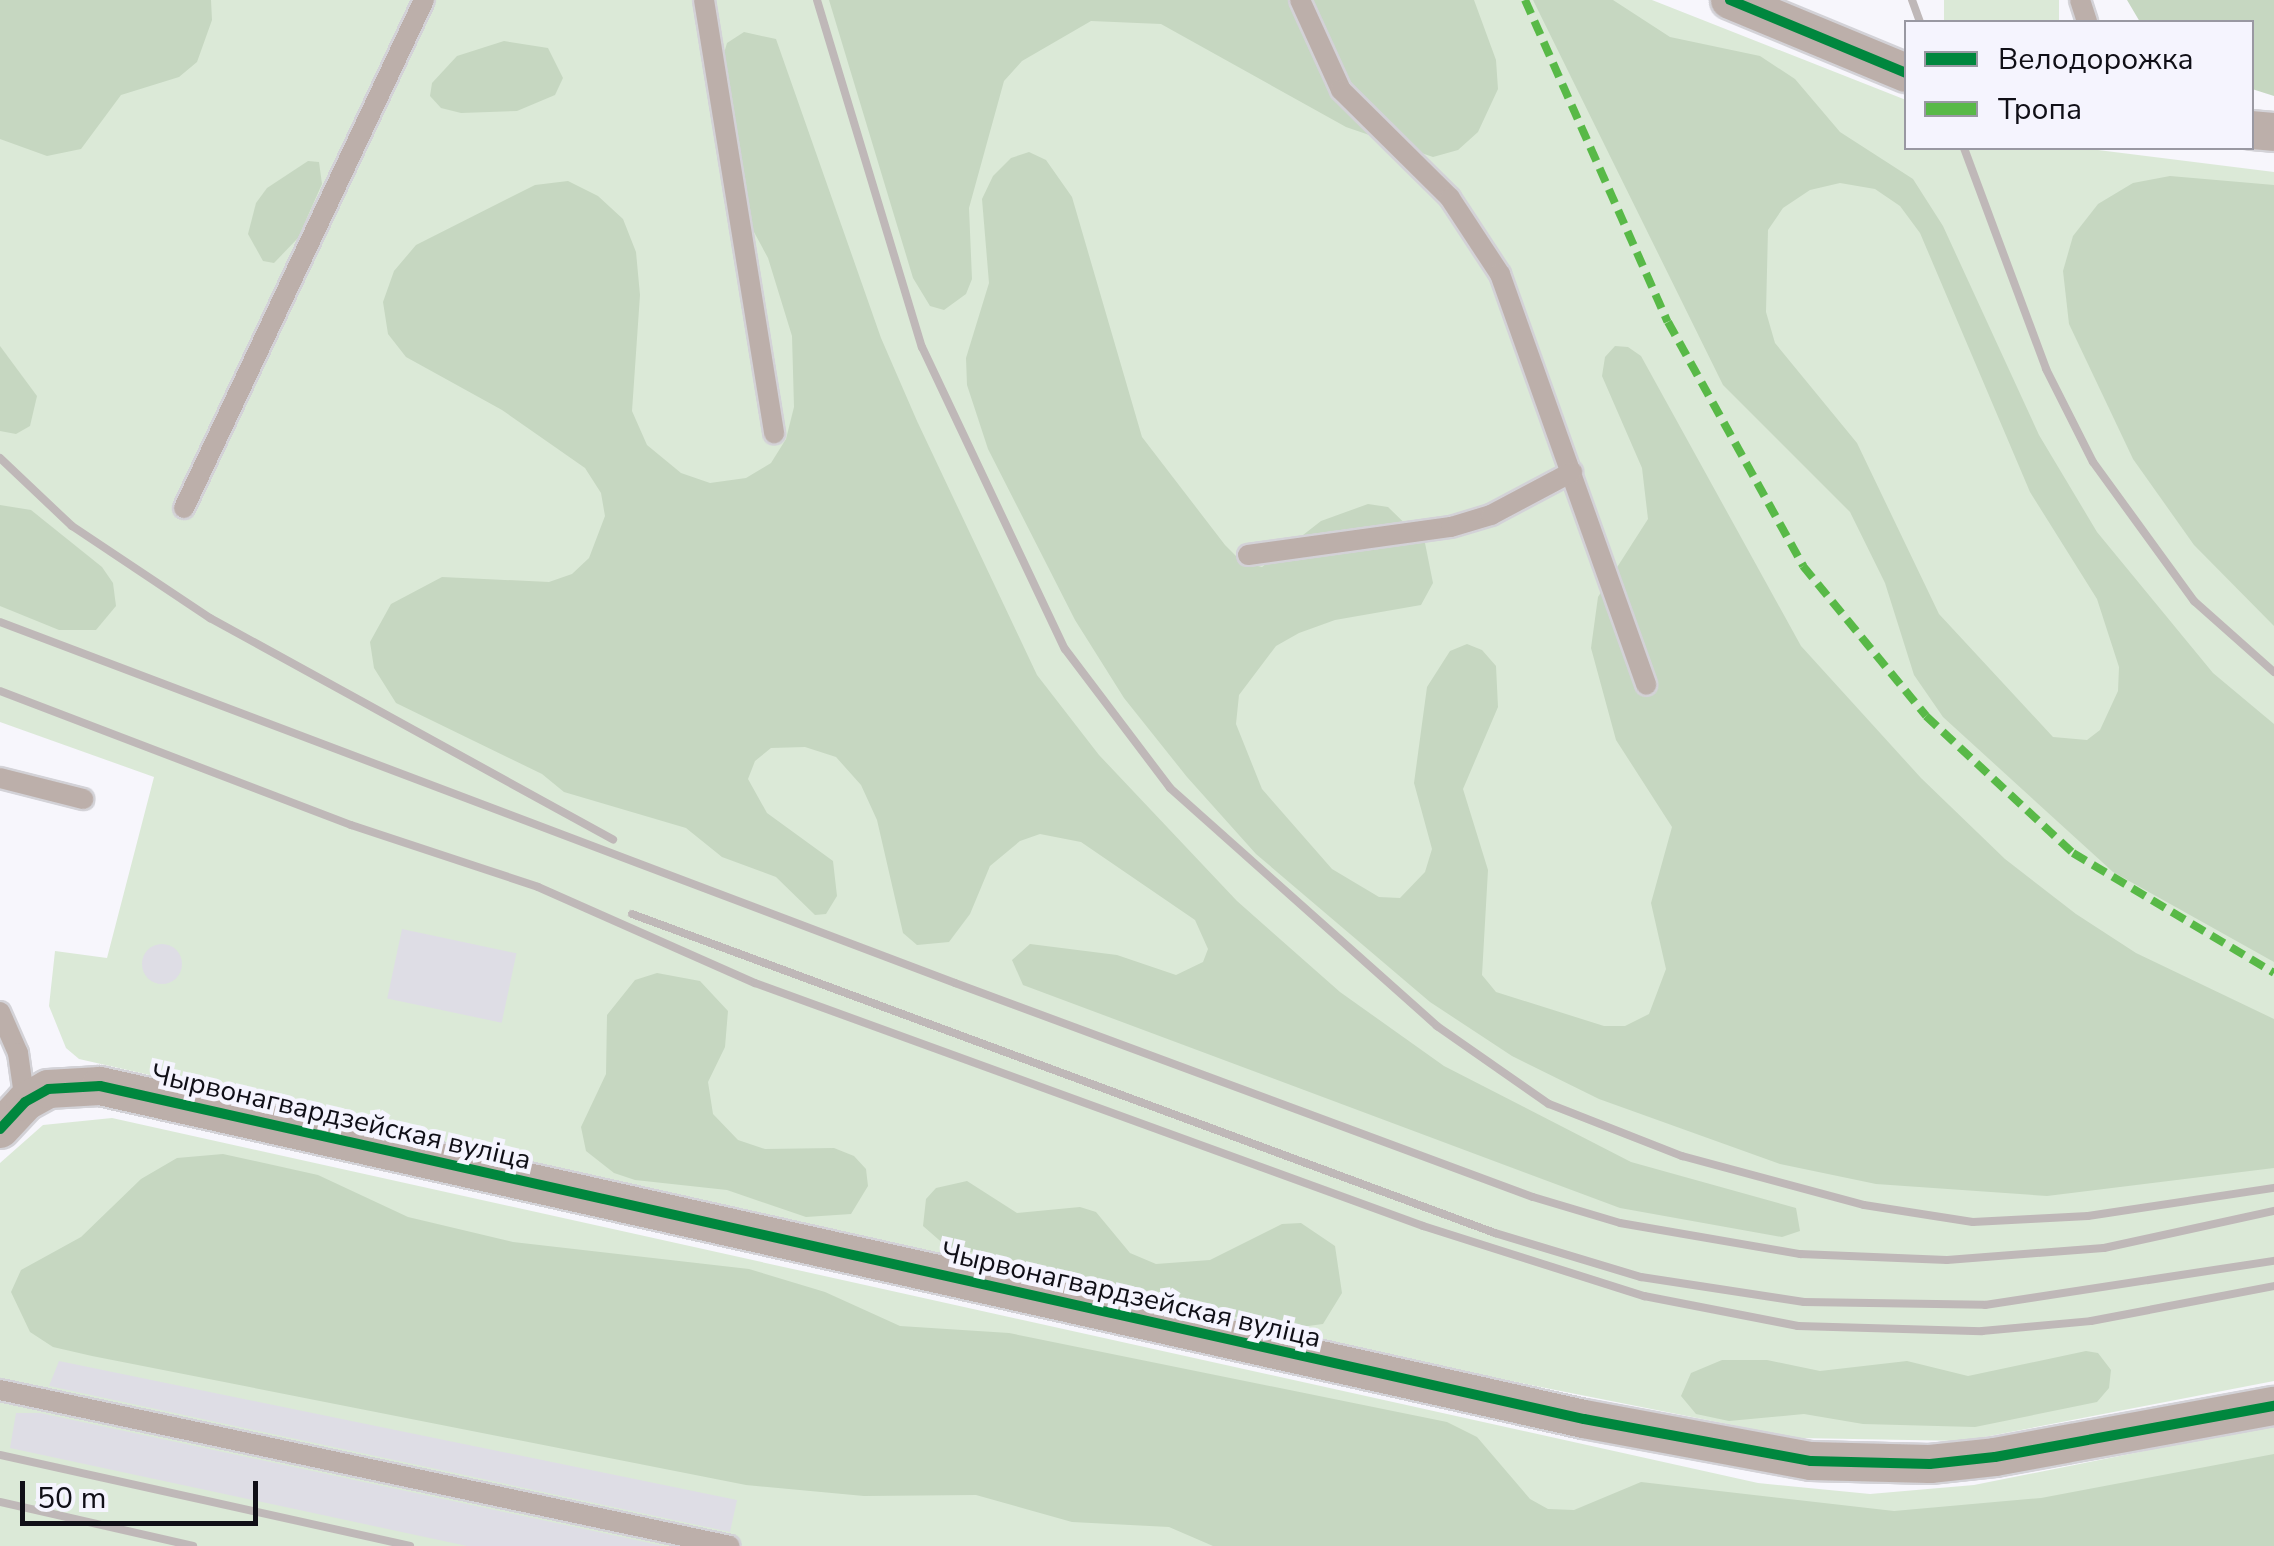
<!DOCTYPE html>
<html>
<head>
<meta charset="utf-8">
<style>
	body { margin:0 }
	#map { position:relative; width:2274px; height:1546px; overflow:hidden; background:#f7f6fc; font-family:"Nunito Sans",sans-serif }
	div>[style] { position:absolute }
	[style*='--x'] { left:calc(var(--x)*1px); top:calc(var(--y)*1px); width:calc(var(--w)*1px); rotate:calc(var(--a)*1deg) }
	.green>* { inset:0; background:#dbe9d7; transform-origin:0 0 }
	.forest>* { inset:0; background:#c6d7c1 }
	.building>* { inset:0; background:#dedde5; transform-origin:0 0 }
	.round { border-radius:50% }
	.roads { filter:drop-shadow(2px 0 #d3d2d7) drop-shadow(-2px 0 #d3d2d7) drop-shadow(0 2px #d3d2d7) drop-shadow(0 -2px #d3d2d7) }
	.service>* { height:20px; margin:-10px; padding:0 10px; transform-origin:10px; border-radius:10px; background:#bcafaa }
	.minor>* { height:38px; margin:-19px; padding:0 19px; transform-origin:19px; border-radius:19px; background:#bcafaa }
	.rail>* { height:8px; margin:-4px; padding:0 4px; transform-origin:4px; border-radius:4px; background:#bfb8b8 }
	.quiet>* { height:8px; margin-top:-4px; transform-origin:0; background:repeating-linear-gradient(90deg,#58b947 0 15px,transparent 0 23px) }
	.cycleway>* { height:10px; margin:-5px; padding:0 5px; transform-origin:5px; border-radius:5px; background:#00873e }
	span { translate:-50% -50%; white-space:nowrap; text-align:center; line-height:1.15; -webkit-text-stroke:9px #f5f4fe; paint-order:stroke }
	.street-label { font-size:28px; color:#100f17 }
	.legend { position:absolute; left:1904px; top:20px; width:350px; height:130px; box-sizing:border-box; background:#f5f4fe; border:2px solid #9998a2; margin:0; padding:12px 18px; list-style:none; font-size:30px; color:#100f17 }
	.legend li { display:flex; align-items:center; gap:20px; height:50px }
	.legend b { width:50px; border:2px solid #9998a2 }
	.scale { position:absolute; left:20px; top:1481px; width:238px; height:45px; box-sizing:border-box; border:5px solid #100f17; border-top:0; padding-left:12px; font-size:30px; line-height:35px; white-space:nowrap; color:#100f17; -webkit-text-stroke:8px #f5f4fe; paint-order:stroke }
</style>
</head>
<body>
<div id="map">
	<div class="green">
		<div style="clip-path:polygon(0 0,1652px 0,1906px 100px,1906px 148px,2082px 148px,2274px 172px,2274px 1381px,1964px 1441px,1798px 1438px,1374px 1354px,79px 1059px,66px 1048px,49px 1006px,55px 951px,107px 958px,154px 777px,0 722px)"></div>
		<div style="left:2059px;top:0;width:22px;height:115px;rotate:90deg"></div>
		<div style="clip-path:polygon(112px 1118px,1758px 1483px,1870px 1494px,1974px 1485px,2274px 1425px,2274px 1546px,0 1546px,0 1163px,43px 1125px)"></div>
	</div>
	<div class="forest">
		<div style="clip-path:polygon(0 0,211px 0,212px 20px,197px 62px,179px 77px,121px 95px,81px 149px,47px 156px,0 139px)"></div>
		<div style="clip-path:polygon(829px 0,1474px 0,1496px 60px,1498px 89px,1478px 132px,1458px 150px,1433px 157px,1346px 127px,1161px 24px,1091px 21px,1022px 61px,1004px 81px,969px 208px,972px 279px,966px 294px,944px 310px,930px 306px,913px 278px)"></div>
		<div style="clip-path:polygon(evenodd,1533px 0,1613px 0,1670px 37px,1760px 56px,1795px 79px,1840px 132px,1913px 179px,1943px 226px,2039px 435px,2097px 532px,2213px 673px,2274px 724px,2274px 962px,2113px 872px,1943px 717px,1914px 675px,1885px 583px,1850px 512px,1723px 385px,1533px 0,1840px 183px,1875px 189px,1900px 206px,1920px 233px,2030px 492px,2097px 599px,2119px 667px,2118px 691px,2100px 730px,2087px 740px,2053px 737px,1939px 614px,1857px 443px,1775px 343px,1766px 312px,1768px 230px,1783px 208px,1810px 190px,1840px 183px)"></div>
		<div style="clip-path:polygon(2127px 0,2274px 0,2274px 96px,2252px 89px,2252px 22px,2140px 22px)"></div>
		<div style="clip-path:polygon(744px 32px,776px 39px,881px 338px,917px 421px,1037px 675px,1099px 755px,1237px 901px,1340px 992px,1444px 1066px,1631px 1162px,1796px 1208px,1800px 1231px,1782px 1237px,1620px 1208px,1023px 985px,1012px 960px,1030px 944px,1117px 955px,1176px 975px,1203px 962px,1208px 949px,1195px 920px,1081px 842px,1040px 834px,1020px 841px,990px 866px,970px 914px,949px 942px,917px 945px,903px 933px,877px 820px,861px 785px,836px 757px,805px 747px,771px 748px,755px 761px,748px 779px,767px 813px,833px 861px,837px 896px,826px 914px,815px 915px,776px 877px,722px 857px,686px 828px,564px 792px,542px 774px,396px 703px,374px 668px,370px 642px,391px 604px,442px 577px,549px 582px,572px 574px,589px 558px,605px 516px,601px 493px,585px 468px,502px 410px,406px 357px,388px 334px,383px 302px,394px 271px,416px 245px,535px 185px,568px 181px,598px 196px,623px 219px,636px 252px,640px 295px,632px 411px,647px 445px,681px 473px,710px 483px,746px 478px,771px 463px,786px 439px,794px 407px,792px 336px,768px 258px,748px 221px,719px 70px,727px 43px)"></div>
		<div style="clip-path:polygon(504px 41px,548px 48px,563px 78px,555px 95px,517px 111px,461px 113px,441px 108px,430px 96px,432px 83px,457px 56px)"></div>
		<div style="clip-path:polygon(1029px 152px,1046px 160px,1072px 197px,1142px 437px,1225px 545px,1242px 562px,1262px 567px,1321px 521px,1368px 504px,1388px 507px,1425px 543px,1433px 583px,1421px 605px,1335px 620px,1299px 633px,1276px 646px,1239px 695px,1236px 724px,1262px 789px,1332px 869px,1379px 897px,1400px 898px,1425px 872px,1432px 849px,1414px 783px,1427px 687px,1450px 651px,1467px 644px,1482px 650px,1496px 666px,1498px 707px,1463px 789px,1488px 870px,1482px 975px,1496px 992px,1604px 1026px,1625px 1026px,1649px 1014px,1666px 969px,1651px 903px,1672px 827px,1616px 740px,1591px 648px,1598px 597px,1648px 519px,1642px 468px,1602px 376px,1605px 357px,1615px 346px,1628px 347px,1641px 356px,1801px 646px,1921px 778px,2005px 859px,2076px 914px,2136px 953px,2274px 1019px,2274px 1168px,2047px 1196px,1876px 1184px,1780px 1164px,1599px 1099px,1512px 1056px,1430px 1002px,1256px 854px,1187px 777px,1124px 698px,1075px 620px,988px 449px,967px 385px,966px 358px,989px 283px,982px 199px,993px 176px,1011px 158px)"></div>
		<div style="clip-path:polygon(308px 161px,319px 162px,322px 184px,298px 238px,274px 263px,263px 261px,248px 234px,256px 203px,267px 188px)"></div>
		<div style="clip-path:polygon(2170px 176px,2274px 185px,2274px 626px,2194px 545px,2133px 459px,2069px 324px,2063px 271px,2073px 236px,2098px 204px,2133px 183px)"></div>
		<div style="clip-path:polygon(0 346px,37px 396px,30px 426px,16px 434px,0 431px)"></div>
		<div style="clip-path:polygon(0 505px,31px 510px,102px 567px,113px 583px,116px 606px,96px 630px,59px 630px,0 606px)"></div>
		<div style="clip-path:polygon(657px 973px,700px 981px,728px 1011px,725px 1047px,708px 1082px,713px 1114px,738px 1140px,765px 1149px,834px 1148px,854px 1156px,866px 1169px,868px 1186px,851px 1214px,806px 1217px,727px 1190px,635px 1180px,614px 1173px,586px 1151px,581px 1127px,606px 1074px,607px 1015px,635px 980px)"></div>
		<div style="clip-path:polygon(223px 1154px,318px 1175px,408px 1217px,513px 1242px,749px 1269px,825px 1292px,900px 1326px,1009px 1333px,1447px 1422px,1477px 1437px,1530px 1499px,1548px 1509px,1574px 1510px,1641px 1482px,1894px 1511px,2041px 1498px,2274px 1454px,2274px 1546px,1213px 1546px,1169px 1527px,1072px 1522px,976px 1495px,864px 1496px,746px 1485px,92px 1356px,53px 1347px,30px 1332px,11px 1292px,21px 1270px,81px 1237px,141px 1179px,177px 1158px)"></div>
		<div style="clip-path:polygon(967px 1181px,1017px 1213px,1080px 1207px,1096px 1212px,1130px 1253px,1156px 1264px,1210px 1260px,1282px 1224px,1301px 1223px,1335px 1246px,1342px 1293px,1323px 1324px,1285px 1329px,946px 1246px,923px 1226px,926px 1199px,936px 1188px)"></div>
		<div style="clip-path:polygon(2086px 1351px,2098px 1353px,2111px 1370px,2109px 1388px,2097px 1402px,1975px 1427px,1863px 1424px,1804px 1414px,1729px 1421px,1696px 1414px,1681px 1396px,1691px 1373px,1722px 1360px,1767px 1360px,1820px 1371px,1907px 1361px,1968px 1376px)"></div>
	</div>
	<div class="building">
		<div style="left:402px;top:929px;width:117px;height:71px;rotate:12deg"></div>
		<div class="round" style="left:142px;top:944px;width:40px;height:40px"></div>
		<div style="clip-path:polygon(59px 1361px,737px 1500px,730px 1532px,49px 1386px)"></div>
		<div style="clip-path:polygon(16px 1413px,40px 1413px,664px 1546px,467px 1546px,10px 1448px)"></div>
	</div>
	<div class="roads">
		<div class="service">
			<div style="--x:704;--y:0;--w:439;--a:80.8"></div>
			<div style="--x:1300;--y:0;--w:99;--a:65.5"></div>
			<div style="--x:1341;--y:90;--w:153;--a:44.7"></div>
			<div style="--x:1450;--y:198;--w:91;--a:56.7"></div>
			<div style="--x:1500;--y:274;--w:436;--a:70.4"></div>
			<div style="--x:2080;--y:0;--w:23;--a:72"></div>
			<div style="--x:184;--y:508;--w:562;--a:-64.71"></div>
			<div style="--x:1248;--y:555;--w:205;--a:-7.9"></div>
			<div style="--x:1451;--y:527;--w:42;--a:-16.7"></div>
			<div style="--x:1491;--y:515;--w:92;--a:-28"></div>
			<div style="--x:0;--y:778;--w:86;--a:14.2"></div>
			<div style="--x:0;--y:1012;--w:45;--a:66.3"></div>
			<div style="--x:18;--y:1053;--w:49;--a:81.9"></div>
			<div style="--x:0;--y:1390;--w:746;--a:12.06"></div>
		</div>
		<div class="minor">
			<div style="--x:1730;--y:0;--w:191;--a:22.5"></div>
			<div style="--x:2252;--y:130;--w:22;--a:5"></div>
			<div style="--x:0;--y:1129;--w:37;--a:-47"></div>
			<div style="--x:25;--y:1102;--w:26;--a:-29"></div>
			<div style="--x:48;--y:1089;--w:52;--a:-3.3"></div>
			<div style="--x:100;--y:1086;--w:1521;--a:12.65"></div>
			<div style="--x:1584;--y:1419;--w:231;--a:10.5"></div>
			<div style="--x:1811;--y:1461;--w:119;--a:1.4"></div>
			<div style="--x:1930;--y:1464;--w:65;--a:-6.1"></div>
			<div style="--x:1995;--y:1457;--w:284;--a:-10.4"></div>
		</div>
	</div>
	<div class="rail">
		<div style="--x:817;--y:0;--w:363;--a:73.2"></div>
		<div style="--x:922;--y:347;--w:334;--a:64.7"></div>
		<div style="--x:1065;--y:649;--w:174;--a:52.9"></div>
		<div style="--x:1170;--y:788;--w:358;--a:41.7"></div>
		<div style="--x:1437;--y:1026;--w:136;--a:34.9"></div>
		<div style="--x:1549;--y:1104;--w:143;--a:21.4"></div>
		<div style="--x:1682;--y:1156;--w:188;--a:15.1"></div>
		<div style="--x:1864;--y:1205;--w:110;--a:8.9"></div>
		<div style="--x:1973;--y:1222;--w:115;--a:-3"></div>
		<div style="--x:2088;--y:1216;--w:188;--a:-8.6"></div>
		<div style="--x:1912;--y:0;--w:23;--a:70"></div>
		<div style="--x:1964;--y:148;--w:236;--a:69.6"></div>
		<div style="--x:2046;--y:369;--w:104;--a:63.2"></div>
		<div style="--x:2093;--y:462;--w:172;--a:54"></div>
		<div style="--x:2194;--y:601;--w:107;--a:41.6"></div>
		<div style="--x:0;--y:458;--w:99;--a:43.4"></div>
		<div style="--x:72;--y:526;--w:166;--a:33.7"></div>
		<div style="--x:210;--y:618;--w:460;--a:28.8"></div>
		<div style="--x:0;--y:622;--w:1021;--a:20.71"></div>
		<div style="--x:955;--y:983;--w:616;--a:20.32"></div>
		<div style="--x:1533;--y:1197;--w:91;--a:16.6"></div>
		<div style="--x:1620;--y:1223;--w:183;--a:9.8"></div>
		<div style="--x:1800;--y:1254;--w:147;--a:2.3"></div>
		<div style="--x:1947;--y:1260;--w:157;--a:-4.4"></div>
		<div style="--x:2104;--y:1248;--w:174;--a:-12.3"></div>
		<div style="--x:0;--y:691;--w:376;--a:20.9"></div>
		<div style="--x:351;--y:825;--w:197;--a:18.3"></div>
		<div style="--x:538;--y:887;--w:237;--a:23.9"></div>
		<div style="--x:755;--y:983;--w:711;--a:19.99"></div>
		<div style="--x:1423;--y:1226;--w:232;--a:17.6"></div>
		<div style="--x:1644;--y:1296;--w:157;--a:11"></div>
		<div style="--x:1798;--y:1326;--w:184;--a:1.6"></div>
		<div style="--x:1982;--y:1331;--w:109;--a:-5.2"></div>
		<div style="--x:2091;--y:1321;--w:186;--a:-10.8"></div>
		<div style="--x:632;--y:914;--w:920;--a:20.29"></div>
		<div style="--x:1495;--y:1233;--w:152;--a:16.8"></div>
		<div style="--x:1641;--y:1277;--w:165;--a:8.7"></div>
		<div style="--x:1804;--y:1302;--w:181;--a:0.9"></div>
		<div style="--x:1985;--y:1305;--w:292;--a:-8.7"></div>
		<div style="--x:0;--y:1455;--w:420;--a:12.5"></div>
		<div style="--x:0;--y:1502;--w:198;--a:12.8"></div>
	</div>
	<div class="quiet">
		<div style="--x:1525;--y:0;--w:352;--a:66.1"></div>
		<div style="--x:1668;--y:322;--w:279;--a:61"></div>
		<div style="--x:1803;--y:566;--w:194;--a:50.6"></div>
		<div style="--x:1926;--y:716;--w:201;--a:43"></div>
		<div style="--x:2073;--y:853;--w:234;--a:30.8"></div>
	</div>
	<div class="cycleway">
		<div style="--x:1730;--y:0;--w:191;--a:22.5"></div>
		<div style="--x:0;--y:1129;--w:37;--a:-47"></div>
		<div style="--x:25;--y:1102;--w:26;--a:-29"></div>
		<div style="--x:48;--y:1089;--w:52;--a:-3.3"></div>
		<div style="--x:100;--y:1086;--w:1521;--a:12.65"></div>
		<div style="--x:1584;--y:1419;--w:231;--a:10.5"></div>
		<div style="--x:1811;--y:1461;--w:119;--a:1.4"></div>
		<div style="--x:1930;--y:1464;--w:65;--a:-6.1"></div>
		<div style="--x:1995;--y:1457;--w:284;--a:-10.4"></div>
	</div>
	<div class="street-label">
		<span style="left:341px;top:1117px;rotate:13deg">Чырвонагвардзейская вуліца</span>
		<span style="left:1131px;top:1295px;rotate:13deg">Чырвонагвардзейская вуліца</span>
	</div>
	<ul class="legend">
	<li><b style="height:12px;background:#00873e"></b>Велодорожка</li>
	<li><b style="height:12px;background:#58b947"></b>Тропа</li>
	</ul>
	<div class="scale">50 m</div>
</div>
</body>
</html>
